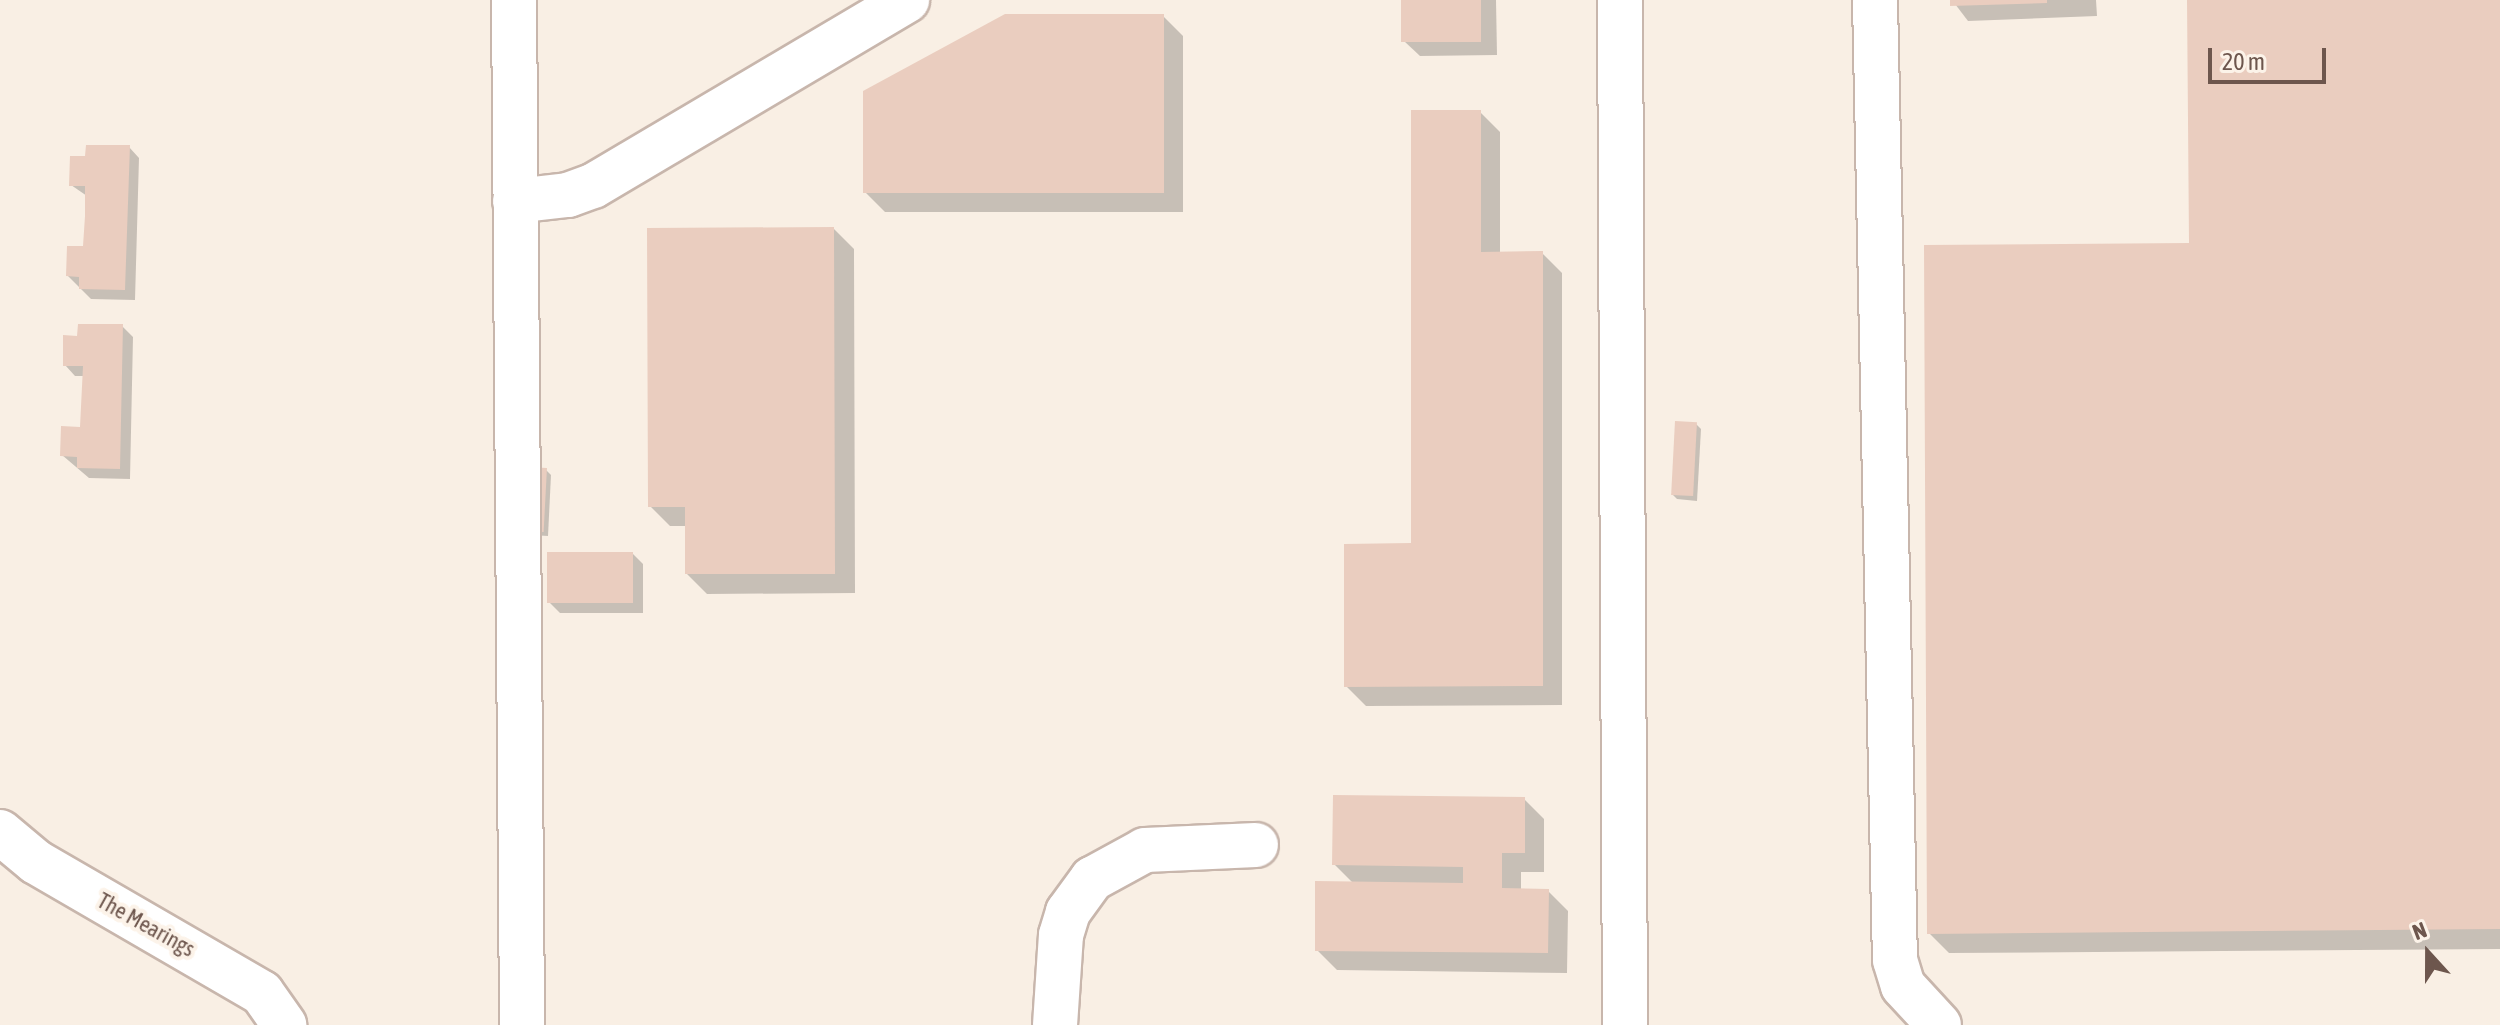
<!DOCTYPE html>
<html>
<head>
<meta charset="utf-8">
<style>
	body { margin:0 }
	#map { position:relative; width:2500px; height:1025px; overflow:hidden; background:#f9efe4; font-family:"Asap Condensed",sans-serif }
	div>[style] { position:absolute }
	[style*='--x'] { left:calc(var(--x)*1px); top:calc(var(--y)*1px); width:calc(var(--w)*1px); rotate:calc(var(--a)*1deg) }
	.shadow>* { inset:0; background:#0003 }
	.building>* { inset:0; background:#eacdbf; transform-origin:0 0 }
	.roads { filter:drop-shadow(2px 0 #c8b6ac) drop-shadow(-2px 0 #c8b6ac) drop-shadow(0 2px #c8b6ac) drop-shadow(0 -2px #c8b6ac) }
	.minor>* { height:44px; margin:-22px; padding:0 22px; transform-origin:22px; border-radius:22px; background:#fff }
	span { translate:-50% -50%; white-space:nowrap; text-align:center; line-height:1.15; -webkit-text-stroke:8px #fcf3e9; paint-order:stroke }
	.street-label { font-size:22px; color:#6d564d }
	.north { position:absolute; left:2388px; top:913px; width:80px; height:80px; -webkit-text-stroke:6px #fcf3e9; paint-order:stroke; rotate:339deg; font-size:22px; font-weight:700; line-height:32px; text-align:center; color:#6d564d }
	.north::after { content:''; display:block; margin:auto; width:28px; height:36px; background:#6d564d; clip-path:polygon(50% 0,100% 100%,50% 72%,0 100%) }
	.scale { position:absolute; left:2208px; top:48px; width:118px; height:36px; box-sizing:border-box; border:4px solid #6d564d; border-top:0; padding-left:10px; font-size:24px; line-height:28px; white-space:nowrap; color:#6d564d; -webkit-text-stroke:6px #fcf3e9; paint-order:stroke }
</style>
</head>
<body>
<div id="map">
	<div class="shadow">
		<div style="clip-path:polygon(1403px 0,1496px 0,1497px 55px,1420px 56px,1404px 41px)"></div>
		<div style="clip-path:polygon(1952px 0,2096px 0,2097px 16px,1968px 21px)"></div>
		<div style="clip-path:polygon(2189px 0,2500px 0,2500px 949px,1949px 953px,1929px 933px,2191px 245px)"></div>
		<div style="clip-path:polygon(1163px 16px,1183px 36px,1183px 212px,885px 212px,865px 192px)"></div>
		<div style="clip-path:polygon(1480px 112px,1500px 132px,1500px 254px,1542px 253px,1562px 273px,1562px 705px,1366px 706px,1346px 686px,1413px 545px)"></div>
		<div style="clip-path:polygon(129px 147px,139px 158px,135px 300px,91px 299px,68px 276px,85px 248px,87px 196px,71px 185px)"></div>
		<div style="clip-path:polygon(834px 229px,854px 249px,855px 593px,707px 594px,687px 574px,687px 526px,670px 526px,650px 506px)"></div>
		<div style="clip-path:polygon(122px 326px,133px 337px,130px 479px,89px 478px,62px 455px,82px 429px,84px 376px,75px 376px,65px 365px,79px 338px)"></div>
		<div style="clip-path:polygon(1696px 424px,1701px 429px,1697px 501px,1677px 499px,1672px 494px)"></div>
		<div style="clip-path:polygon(546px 470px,551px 475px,548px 536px,531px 535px)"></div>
		<div style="clip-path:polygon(633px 554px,643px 564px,643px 613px,560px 613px,549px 602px)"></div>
		<div style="clip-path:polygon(1524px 799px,1544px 819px,1544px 872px,1521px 872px,1521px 890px,1548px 891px,1568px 911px,1567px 973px,1337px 970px,1317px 950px,1353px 883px,1334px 864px)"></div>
	</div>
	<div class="building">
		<div style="left:1401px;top:0;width:80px;height:42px"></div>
		<div style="clip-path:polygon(1950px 0,2047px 0,2047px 3px,1950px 6px)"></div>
		<div style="clip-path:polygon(2187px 0,2500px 0,2500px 929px,1927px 934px,1924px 245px,2189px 243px)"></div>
		<div style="clip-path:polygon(1005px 14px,1164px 14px,1164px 193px,863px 193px,863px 91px)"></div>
		<div style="clip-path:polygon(1411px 110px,1481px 110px,1481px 252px,1543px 251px,1543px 686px,1344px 687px,1344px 544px,1411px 543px)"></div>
		<div style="clip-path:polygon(86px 145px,130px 145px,125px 290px,79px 289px,79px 277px,66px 276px,67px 246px,83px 246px,85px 216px,85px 186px,69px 186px,70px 156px,85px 156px)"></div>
		<div style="clip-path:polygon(834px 227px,835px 574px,685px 574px,685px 507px,648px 507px,647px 228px)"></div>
		<div style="clip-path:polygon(78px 324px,123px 324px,120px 469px,77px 468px,77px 457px,60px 456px,61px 426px,80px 427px,83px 366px,63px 366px,63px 335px,77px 336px)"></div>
		<div style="left:1675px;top:421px;width:22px;height:74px;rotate:3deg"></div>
		<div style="left:527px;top:467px;width:20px;height:64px;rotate:3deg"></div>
		<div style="left:547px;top:552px;width:86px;height:51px"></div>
		<div style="clip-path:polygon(1333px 795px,1525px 797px,1525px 853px,1502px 853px,1502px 888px,1549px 889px,1548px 953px,1315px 951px,1315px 881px,1463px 883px,1463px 867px,1332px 865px)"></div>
	</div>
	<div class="roads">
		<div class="minor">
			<div style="--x:514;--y:0;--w:1025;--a:89.55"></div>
			<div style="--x:1620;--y:0;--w:1025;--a:89.72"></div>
			<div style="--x:1875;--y:0;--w:960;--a:88.81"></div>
			<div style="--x:1895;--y:960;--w:27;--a:73"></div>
			<div style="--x:1903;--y:986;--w:53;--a:47.3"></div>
			<div style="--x:515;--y:201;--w:53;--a:-6.5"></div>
			<div style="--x:568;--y:195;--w:27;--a:-20"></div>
			<div style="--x:593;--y:186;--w:365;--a:-30.6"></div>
			<div style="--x:0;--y:832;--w:47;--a:39.8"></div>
			<div style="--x:36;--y:862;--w:261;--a:30.1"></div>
			<div style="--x:262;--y:993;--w:39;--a:55"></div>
			<div style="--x:1055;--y:1025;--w:90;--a:-86.2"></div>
			<div style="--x:1061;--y:935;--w:24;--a:-73"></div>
			<div style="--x:1068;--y:912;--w:41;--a:-54"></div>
			<div style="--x:1092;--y:879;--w:60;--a:-28.7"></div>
			<div style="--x:1145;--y:850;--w:111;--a:-2.6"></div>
		</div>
	</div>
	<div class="street-label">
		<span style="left:146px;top:925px;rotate:29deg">The Mearings</span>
	</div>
	<div class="north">N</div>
	<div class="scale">20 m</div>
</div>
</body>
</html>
